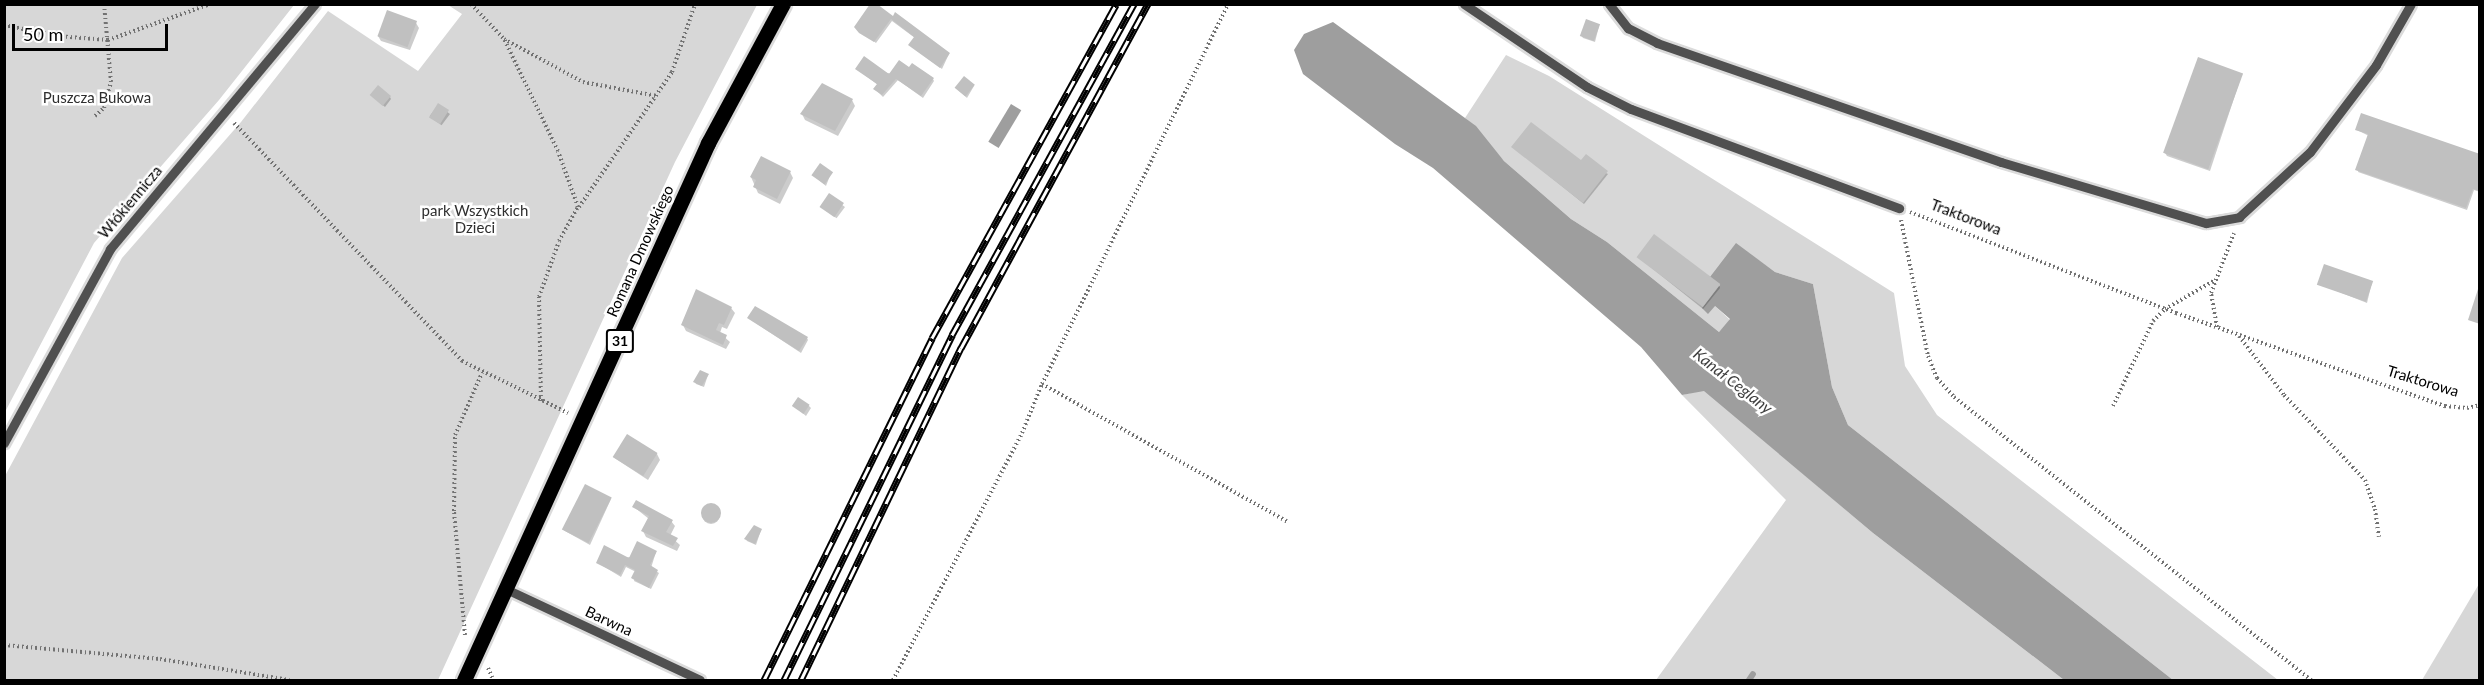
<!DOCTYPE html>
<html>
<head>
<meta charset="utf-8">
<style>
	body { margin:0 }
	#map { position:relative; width:2484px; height:685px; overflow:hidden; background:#fff; font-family:Lato,sans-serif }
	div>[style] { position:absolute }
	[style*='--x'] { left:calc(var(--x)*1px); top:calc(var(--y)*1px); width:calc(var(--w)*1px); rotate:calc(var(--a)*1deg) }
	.green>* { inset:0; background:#d7d7d7 }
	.water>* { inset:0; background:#9e9e9e; transform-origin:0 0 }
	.shadow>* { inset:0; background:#0003; transform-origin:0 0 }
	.round { border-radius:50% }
	.stream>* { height:6px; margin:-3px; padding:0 3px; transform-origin:3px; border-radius:3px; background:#9e9e9e }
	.building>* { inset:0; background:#c0c0c0; transform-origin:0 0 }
	.path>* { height:4px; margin-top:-2px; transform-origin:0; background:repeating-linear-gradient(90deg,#727272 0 1.5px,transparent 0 4.5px) }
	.roads { filter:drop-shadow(2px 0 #dbdbdb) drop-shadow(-2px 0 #dbdbdb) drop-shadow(0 2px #dbdbdb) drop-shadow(0 -2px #dbdbdb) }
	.lane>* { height:9px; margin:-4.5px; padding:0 4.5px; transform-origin:4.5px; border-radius:4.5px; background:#505050 }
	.primary>* { height:15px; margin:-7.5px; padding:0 7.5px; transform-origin:7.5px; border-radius:7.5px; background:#000 }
	.rail>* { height:7px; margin-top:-3.5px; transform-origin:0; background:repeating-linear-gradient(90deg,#fff 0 14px,#000 0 28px); box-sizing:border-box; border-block:2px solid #000 }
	span { translate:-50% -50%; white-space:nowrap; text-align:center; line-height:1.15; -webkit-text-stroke:5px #fff; paint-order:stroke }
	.shield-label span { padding:2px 4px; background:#fff; border:2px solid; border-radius:4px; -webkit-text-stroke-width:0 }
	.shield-label { font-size:14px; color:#000; font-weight:700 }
	.park-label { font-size:15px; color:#2e2e2e }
	.street-label { font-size:15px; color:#000 }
	.water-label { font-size:16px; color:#3f3f3f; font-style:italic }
	.frame { position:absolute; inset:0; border:6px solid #000; pointer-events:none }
	.scale { position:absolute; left:12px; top:24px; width:156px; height:27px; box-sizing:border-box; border:3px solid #000; border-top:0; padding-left:8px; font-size:18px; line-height:21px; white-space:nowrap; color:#000; -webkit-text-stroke:4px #fff; paint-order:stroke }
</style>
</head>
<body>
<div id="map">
	<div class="green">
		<div style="clip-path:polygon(4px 5px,294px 5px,219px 100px,94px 243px,5px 412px)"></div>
		<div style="clip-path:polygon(448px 5px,757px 5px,675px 162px,438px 680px,5px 680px,5px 476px,122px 258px,241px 122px,328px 11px,418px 71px,462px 14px)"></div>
		<div style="clip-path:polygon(1506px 55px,1549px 76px,1894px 293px,1905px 366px,1937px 415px,2278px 680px,2173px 680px,1848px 425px,1832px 387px,1813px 284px,1775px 272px,1736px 244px,1715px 306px,1730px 320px,1719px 332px,1607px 242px,1571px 219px,1504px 161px,1465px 118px)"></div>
		<div style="clip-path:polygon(1704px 390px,1873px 533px,2064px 680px,1656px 680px,1786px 500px,1682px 395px)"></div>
		<div style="clip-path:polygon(2479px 584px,2479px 680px,2422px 680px)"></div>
	</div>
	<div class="water">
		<div style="clip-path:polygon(1333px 22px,1476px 126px,1504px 161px,1571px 219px,1607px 242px,1719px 332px,1730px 319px,1715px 306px,1708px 314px,1702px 308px,1720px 285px,1710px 277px,1736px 243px,1775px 272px,1813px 284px,1832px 387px,1848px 425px,2173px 680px,2064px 680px,1873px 533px,1704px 391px,1682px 395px,1641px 347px,1433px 168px,1395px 144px,1303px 74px,1294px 50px,1304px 34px)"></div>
		<div style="left:1011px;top:104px;width:12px;height:44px;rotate:31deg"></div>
	</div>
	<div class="shadow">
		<div style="clip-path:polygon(896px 15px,949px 54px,942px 69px,912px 47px,915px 38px,892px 21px,876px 43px,858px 29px)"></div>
		<div style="clip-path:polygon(416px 23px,419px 28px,410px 50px,381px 41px,378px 36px)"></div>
		<div style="clip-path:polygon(1599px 26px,1595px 42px,1583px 38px,1581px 35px)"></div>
		<div style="clip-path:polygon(857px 69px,933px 79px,934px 81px,923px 98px,898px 80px,883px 97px,875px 89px,878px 85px)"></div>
		<div style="clip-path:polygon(2242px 74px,2210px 171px,2167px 156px,2165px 153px)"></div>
		<div style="clip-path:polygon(974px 86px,967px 98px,958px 90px)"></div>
		<div style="clip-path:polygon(371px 95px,390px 97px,391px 99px,385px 107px)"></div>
		<div style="clip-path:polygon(852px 100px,855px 106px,838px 136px,805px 120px,802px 114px)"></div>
		<div style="left:438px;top:105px;width:15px;height:14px;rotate:37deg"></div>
		<div style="clip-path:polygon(2357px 130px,2480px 155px,2480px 192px,2474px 190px,2467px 210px,2358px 172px,2369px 136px)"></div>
		<div style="clip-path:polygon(1513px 147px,1581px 162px,1608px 174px,1584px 204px)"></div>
		<div style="clip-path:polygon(790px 172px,793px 178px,780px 204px,758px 193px,751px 177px)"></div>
		<div style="clip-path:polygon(831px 173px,826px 186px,813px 175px)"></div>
		<div style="left:829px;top:195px;width:20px;height:14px;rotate:37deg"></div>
		<div style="clip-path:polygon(1638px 257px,1719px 285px,1720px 288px,1703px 309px)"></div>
		<div style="clip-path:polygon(2372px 282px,2367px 303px,2319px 284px)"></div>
		<div style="clip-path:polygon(731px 308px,735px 313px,727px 329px,722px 327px,720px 333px,730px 342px,726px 349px,686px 331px,683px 325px)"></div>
		<div style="clip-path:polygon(748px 318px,807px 338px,808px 340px,801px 353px)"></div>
		<div style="clip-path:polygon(708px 375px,704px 387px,696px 384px,695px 382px)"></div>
		<div style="clip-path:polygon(794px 406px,809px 406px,811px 408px,806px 416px)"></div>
		<div style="clip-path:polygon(657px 454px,660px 460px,648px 480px,613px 457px)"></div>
		<div style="clip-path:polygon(611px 499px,590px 545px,565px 531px,563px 529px)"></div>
		<div class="round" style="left:702px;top:506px;width:18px;height:18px"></div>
		<div style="clip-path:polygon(634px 507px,671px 521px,675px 526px,670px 536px,680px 545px,677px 551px,646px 537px,643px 531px,649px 519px)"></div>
		<div style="clip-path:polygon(761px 530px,756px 545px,747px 541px,746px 539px)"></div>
		<div style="clip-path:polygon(656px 552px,651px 568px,659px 573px,651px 589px,634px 581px,636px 572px,626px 567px,621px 577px,598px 563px)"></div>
	</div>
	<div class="stream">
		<div style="--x:1749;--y:680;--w:7;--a:-56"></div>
	</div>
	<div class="building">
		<div style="clip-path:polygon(870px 4px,877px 4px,893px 16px,895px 12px,950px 53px,940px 68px,908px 45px,914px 37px,891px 19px,874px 42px,859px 33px,854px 27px)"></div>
		<div style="left:387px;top:10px;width:32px;height:28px;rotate:20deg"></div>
		<div style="left:1586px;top:19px;width:15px;height:18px;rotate:20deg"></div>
		<div style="clip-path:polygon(864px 56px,889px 74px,899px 60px,909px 67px,912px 63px,934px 78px,921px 96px,896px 79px,882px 95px,873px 89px,877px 84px,855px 69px)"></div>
		<div style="left:2198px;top:57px;width:48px;height:102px;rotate:20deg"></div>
		<div style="left:964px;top:76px;width:14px;height:15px;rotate:39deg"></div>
		<div style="clip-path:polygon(822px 83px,853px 99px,835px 131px,800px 114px)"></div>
		<div style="left:378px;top:85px;width:17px;height:13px;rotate:40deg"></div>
		<div style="left:438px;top:103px;width:13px;height:17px;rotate:32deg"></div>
		<div style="clip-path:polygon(2361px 113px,2480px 154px,2480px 191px,2473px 189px,2466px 208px,2355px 170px,2368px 134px,2355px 130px)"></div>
		<div style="clip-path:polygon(1531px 122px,1581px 160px,1586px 154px,1608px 171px,1583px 203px,1511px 147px)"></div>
		<div style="clip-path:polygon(761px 156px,791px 171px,777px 199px,753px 187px,756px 180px,750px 177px)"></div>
		<div style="left:820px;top:163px;width:16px;height:15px;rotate:35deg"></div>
		<div style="left:829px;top:193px;width:18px;height:17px;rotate:34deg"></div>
		<div style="left:1654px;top:234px;width:83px;height:29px;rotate:37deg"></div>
		<div style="left:2324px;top:264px;width:52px;height:22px;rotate:19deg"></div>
		<div style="clip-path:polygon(2479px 286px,2480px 286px,2480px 324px,2468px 320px)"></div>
		<div style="clip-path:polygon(696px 289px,732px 307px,724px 325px,719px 323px,716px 330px,727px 335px,723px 345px,681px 325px)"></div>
		<div style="clip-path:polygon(755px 306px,808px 337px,799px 351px,747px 318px)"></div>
		<div style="clip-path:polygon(700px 370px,709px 374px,702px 386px,693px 382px)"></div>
		<div style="left:798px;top:397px;width:14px;height:11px;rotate:34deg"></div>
		<div style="left:627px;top:434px;width:36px;height:27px;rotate:32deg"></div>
		<div style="left:585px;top:484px;width:30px;height:51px;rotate:27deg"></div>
		<div style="clip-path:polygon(636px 500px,673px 520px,666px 532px,678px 538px,673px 546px,641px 531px,649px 516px,632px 507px)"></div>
		<div class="round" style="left:701px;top:503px;width:20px;height:20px"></div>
		<div style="clip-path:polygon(754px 525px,762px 529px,755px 544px,744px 539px)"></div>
		<div style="clip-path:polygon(637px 541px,657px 551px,650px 565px,658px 570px,649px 588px,631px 578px,635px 570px,625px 565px,620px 575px,596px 563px,604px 545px,629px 558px)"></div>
	</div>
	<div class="path">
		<div style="--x:471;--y:4;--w:48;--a:46.7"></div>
		<div style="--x:4;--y:25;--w:54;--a:11.7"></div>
		<div style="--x:57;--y:36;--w:51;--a:4.5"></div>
		<div style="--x:108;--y:40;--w:109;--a:-19.3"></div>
		<div style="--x:95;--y:116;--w:12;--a:-42"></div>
		<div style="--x:104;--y:108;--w:27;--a:-75"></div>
		<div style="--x:111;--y:82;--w:78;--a:-95.1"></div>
		<div style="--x:234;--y:123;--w:330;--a:46.2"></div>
		<div style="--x:462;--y:361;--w:118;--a:26.1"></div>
		<div style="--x:579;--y:207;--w:164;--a:-55.4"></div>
		<div style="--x:672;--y:72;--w:72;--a:-71.3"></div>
		<div style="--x:1910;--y:212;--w:285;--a:20.8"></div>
		<div style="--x:2176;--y:313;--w:285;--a:19.1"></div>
		<div style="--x:2445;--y:406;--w:22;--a:5"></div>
		<div style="--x:2467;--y:408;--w:13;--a:-13"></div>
		<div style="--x:1901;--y:220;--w:139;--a:78.8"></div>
		<div style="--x:1928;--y:356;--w:24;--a:68"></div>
		<div style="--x:1937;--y:378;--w:25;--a:48"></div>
		<div style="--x:1954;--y:397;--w:456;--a:38.4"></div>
		<div style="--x:2217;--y:327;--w:35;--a:-100"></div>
		<div style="--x:2211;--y:293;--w:64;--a:-69"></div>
		<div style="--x:2239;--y:336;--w:74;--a:52.7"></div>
		<div style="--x:2284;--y:395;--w:117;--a:46.4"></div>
		<div style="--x:2365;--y:480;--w:31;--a:71"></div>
		<div style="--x:2375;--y:509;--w:28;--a:82"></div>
		<div style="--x:1042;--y:384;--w:282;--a:29.3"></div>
		<div style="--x:541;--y:401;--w:104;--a:-91.1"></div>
		<div style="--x:539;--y:297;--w:59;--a:-70.3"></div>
		<div style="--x:559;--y:241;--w:39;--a:-61"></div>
		<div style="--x:578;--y:207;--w:59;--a:-109.7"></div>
		<div style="--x:558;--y:151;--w:124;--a:-115.7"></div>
		<div style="--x:504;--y:39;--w:90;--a:28.6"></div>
		<div style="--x:583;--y:82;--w:75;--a:10.7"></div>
		<div style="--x:2113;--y:406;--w:94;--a:-64.8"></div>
		<div style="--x:2153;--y:321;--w:17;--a:-45"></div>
		<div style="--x:2165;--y:309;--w:58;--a:-30.1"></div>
		<div style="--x:465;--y:635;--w:124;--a:-95.1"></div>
		<div style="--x:454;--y:511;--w:76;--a:-89.2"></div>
		<div style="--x:455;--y:435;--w:68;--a:-66.5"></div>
		<div style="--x:4;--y:645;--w:157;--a:5.1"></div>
		<div style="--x:160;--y:659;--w:131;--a:9.2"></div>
		<div style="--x:488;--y:668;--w:13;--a:67"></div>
		<div style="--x:893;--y:680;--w:279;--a:-62.4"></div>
		<div style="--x:1022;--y:433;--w:53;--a:-67.8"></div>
		<div style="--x:1042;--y:384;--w:423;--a:-63.9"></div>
	</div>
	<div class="roads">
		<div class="lane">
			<div style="--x:1464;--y:4;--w:148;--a:34"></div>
			<div style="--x:1587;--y:87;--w:49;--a:26.6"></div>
			<div style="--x:1631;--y:109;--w:286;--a:20.3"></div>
			<div style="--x:1609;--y:4;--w:31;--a:52"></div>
			<div style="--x:1628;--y:28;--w:33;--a:27"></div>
			<div style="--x:1657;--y:43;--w:364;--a:19.1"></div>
			<div style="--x:2001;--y:162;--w:214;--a:16.6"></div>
			<div style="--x:2206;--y:223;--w:34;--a:-10"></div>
			<div style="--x:2239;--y:217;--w:96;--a:-42.5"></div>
			<div style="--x:2310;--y:152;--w:109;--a:-52.8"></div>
			<div style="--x:2376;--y:65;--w:70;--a:-60.2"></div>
			<div style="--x:4;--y:443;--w:221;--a:-61.3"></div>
			<div style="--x:110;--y:249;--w:319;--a:-50.1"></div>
			<div style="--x:506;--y:589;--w:214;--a:25.1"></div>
		</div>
		<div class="primary">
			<div style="--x:464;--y:680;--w:590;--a:-65.56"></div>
			<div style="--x:708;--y:143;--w:158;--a:-61.7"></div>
		</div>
	</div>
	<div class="rail">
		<div style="--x:764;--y:680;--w:381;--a:-63.8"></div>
		<div style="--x:932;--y:338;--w:381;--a:-61.1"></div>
		<div style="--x:784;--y:680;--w:384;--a:-64"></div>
		<div style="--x:952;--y:335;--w:378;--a:-61.2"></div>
		<div style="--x:801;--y:680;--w:369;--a:-64.3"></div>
		<div style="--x:961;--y:348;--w:392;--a:-61.5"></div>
	</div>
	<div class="shield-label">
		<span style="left:620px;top:341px">31</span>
	</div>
	<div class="park-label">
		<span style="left:97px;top:98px">Puszcza Bukowa</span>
		<span style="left:475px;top:219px">park Wszystkich<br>Dzieci</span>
	</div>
	<div class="street-label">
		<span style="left:130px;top:202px;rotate:-50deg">Włókiennicza</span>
		<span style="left:1966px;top:217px;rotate:21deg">Traktorowa</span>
		<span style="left:640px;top:251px;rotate:-66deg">Romana Dmowskiego</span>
		<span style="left:2423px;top:381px;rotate:17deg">Traktorowa</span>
		<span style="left:609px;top:621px;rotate:25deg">Barwna</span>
	</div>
	<div class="water-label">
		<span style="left:1733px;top:381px;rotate:38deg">Kanał Ceglany</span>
	</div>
	<div class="frame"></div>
	<div class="scale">50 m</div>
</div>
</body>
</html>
